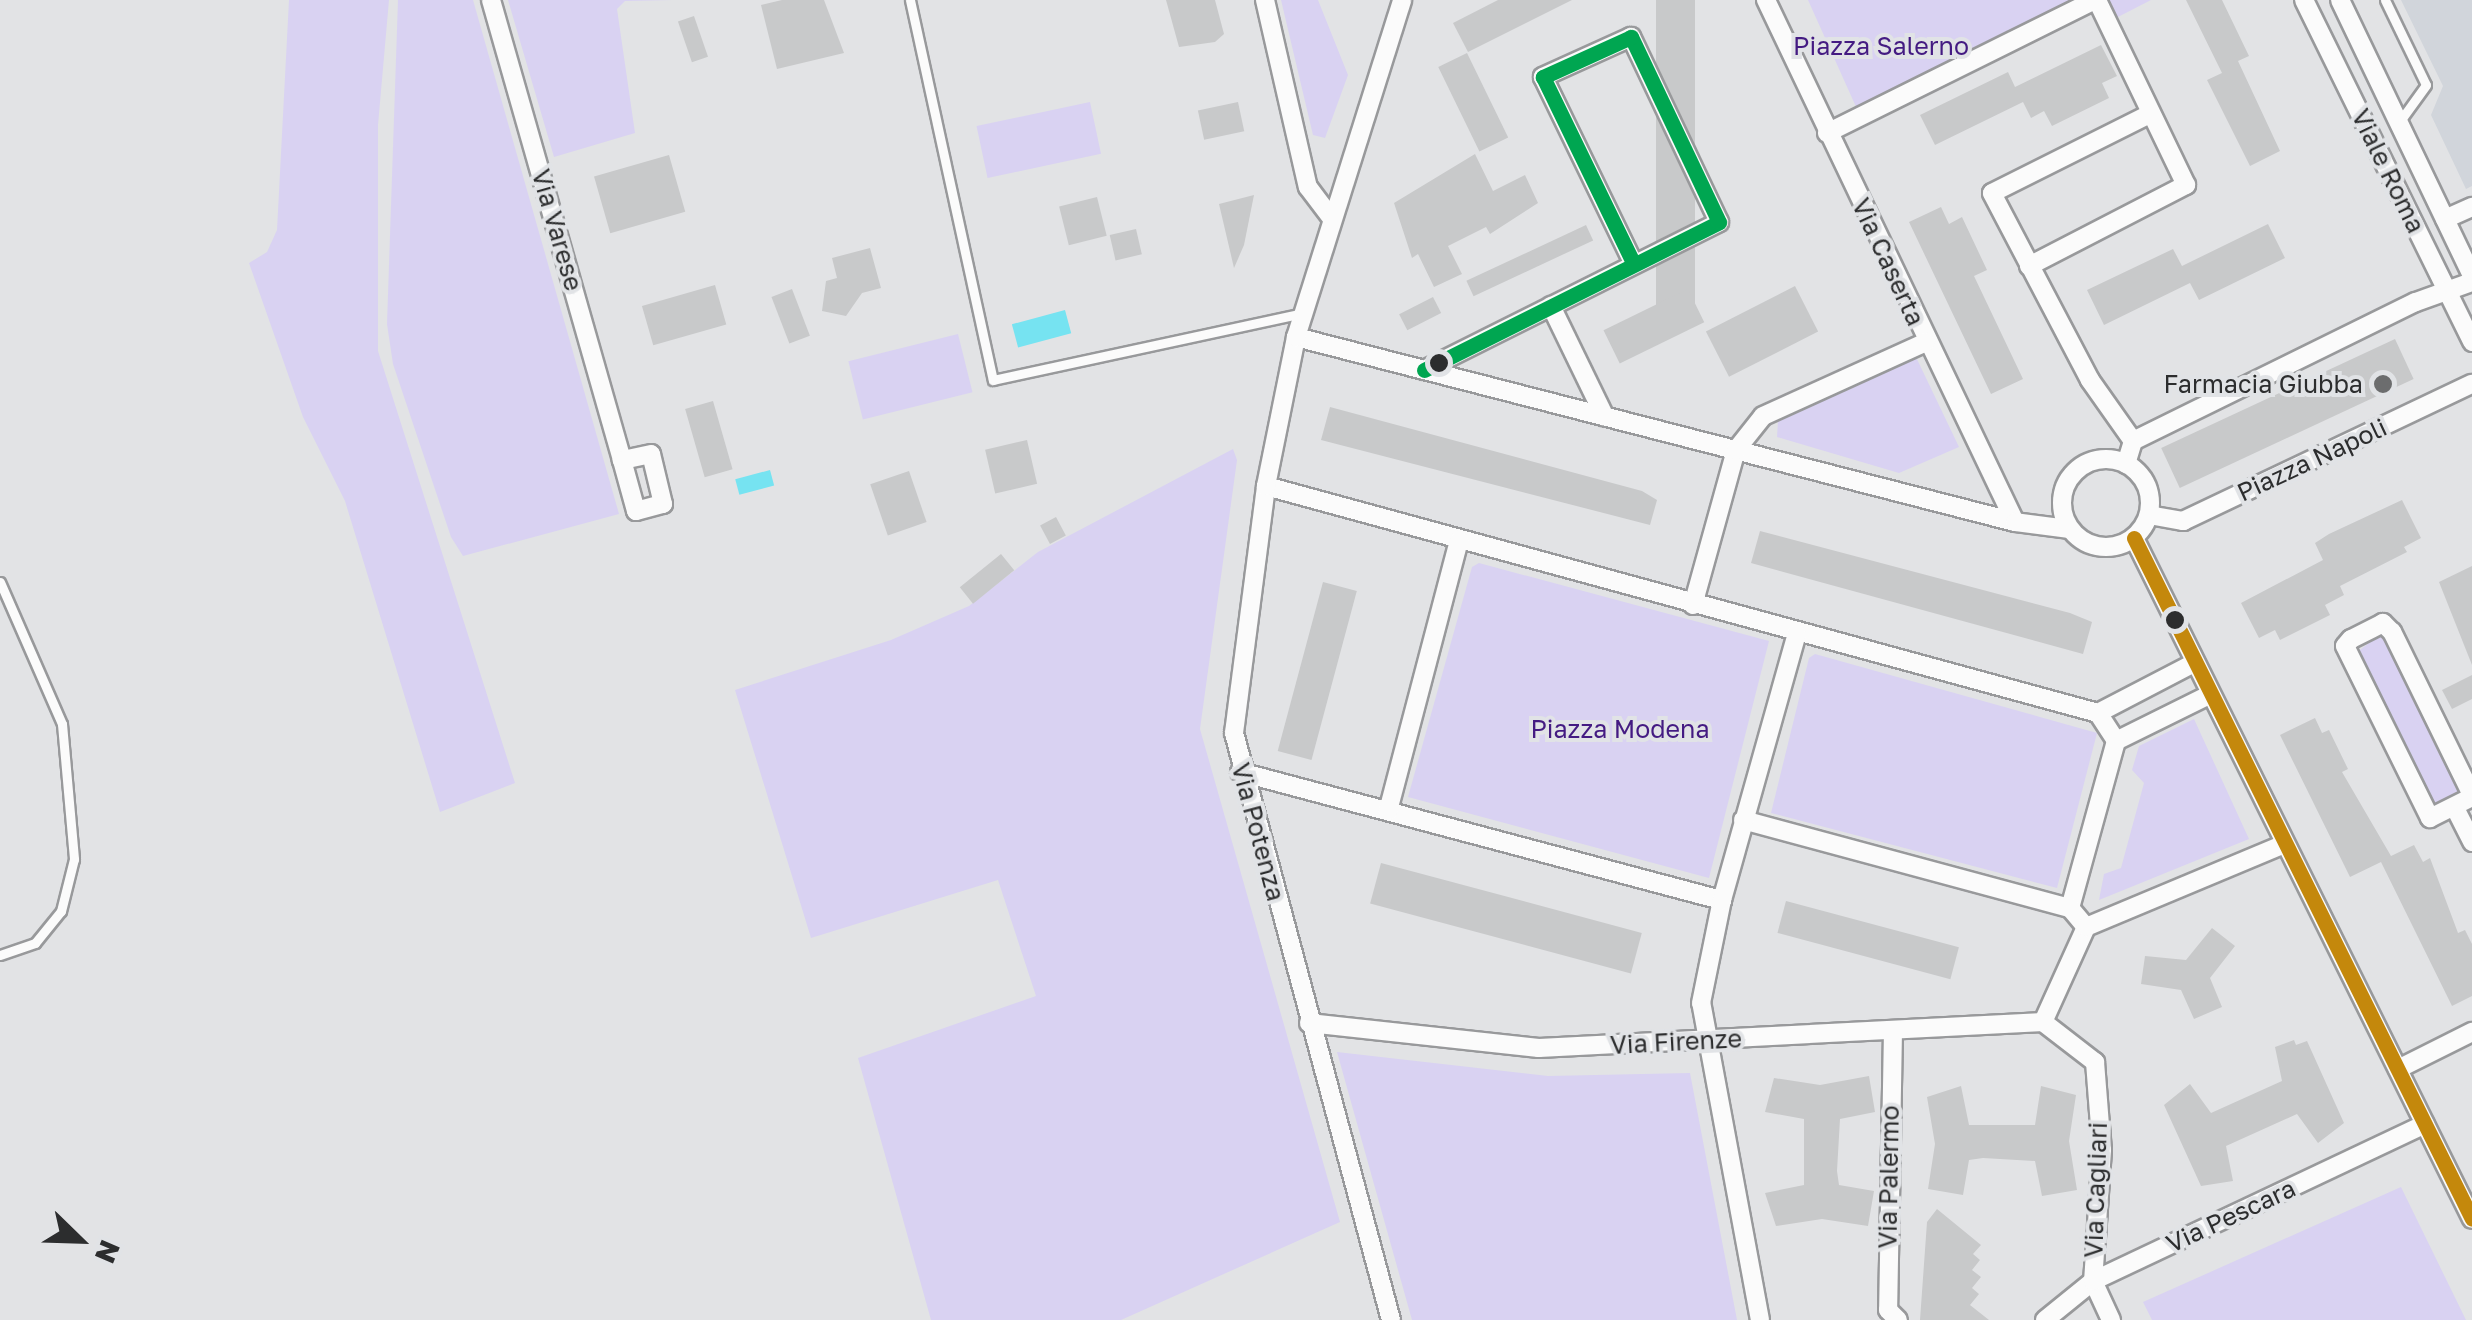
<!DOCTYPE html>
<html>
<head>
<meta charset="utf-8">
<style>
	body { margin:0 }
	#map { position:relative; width:2472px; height:1320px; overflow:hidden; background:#e2e3e5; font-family:"Golos Text",sans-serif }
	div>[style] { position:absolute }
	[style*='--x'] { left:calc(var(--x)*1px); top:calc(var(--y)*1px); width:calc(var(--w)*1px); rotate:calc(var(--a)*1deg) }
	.built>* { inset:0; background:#d1d5db }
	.green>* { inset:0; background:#d9d2f2; transform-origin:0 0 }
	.water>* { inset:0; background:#76e3f1; transform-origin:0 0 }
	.building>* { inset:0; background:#c8c9ca; transform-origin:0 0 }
	.roads { filter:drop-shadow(2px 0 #98999b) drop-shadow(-2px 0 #98999b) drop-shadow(0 2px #98999b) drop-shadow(0 -2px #98999b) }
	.service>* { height:9px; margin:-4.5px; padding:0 4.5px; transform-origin:4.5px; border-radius:4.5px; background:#fbfbfb }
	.minor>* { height:18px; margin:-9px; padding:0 9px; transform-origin:9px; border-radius:9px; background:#fbfbfb }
	.minor>.ring { margin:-9px; padding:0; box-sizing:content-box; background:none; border:18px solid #fbfbfb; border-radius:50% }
	.bus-1>* { height:15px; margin:-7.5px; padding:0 7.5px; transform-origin:7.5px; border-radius:7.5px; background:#00a651 }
	.bus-2>* { height:15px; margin:-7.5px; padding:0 7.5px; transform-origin:7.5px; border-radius:7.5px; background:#c4880c }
	.dots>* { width:28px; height:28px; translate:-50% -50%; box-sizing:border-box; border:5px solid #e1e3e6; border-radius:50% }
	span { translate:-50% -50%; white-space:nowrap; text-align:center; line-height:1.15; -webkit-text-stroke:8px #e1e3e6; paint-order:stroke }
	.park-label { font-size:25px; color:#441b82 }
	.street-label { font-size:25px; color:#2c2d2e }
	.poi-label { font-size:25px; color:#2c2d2e }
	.right { translate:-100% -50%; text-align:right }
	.north { position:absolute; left:30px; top:1190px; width:100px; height:100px; -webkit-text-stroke:8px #e1e3e6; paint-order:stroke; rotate:113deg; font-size:28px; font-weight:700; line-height:40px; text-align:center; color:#2c2d2e }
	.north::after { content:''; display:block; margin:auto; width:35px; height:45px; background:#2c2d2e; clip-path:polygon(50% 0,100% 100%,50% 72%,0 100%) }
</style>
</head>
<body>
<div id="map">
	<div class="built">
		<div style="clip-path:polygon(2401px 0,2472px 0,2472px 186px,2466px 189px,2431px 115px,2443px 86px)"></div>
	</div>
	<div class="green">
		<div style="clip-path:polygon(289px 0,389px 0,378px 125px,378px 351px,515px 783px,440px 812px,345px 501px,303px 417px,249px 263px,267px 252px,277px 230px)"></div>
		<div style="clip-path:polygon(398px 0,473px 0,619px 514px,463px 556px,451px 537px,393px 364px,387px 324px)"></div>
		<div style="clip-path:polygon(508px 0,672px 0,625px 1px,617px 9px,635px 133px,554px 157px)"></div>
		<div style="clip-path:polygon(1281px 0,1318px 0,1348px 75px,1325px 138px,1313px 135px)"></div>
		<div style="clip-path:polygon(1808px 0,2077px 0,1857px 109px)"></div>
		<div style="clip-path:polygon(2107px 0,2151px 0,2116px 18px)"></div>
		<div style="left:1090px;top:102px;width:53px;height:116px;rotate:78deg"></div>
		<div style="left:958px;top:334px;width:60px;height:113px;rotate:76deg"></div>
		<div style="clip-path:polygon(1915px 355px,1959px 447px,1899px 473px,1777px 437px,1778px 421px)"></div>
		<div style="clip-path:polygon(1233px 449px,1237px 460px,1200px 729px,1340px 1222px,1121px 1320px,931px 1320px,858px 1058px,1036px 996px,998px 880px,811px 938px,735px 690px,891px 640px,969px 606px,1038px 552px)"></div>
		<div style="clip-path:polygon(1479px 563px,1769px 641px,1709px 878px,1408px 797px,1472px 567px)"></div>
		<div style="clip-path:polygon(2378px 636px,2387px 638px,2461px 792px,2438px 806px,2431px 803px,2356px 653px)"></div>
		<div style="clip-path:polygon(1815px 654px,2097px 733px,2057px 888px,1771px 813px,1809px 658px)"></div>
		<div style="clip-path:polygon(2194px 719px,2249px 839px,2099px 900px,2104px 874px,2121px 868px,2144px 783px,2132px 770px,2139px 746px)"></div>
		<div style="clip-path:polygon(1337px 1052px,1548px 1076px,1690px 1073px,1737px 1320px,1412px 1320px)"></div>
		<div style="clip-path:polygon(2401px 1187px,2466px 1320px,2152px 1320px,2143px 1302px)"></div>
	</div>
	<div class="water">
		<div style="left:1065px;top:310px;width:24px;height:55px;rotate:75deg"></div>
		<div style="left:770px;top:470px;width:16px;height:36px;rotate:75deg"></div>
	</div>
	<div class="building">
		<div style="clip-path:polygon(782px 0,824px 0,844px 53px,777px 69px,761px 5px)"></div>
		<div style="clip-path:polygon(1166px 0,1215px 0,1224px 34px,1215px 42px,1179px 47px)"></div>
		<div style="clip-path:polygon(1498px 0,1572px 0,1468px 52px,1453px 23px)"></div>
		<div style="left:1656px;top:0;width:39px;height:312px"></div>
		<div style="clip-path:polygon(2186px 0,2222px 0,2249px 56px,2238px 61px,2280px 151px,2250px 166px,2207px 80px,2222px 73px)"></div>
		<div style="left:694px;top:16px;width:43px;height:17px;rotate:71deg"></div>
		<div style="clip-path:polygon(2101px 45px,2117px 76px,2102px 83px,2109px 98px,2052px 126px,2044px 111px,2031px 118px,2023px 102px,1935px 145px,1920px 115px,2008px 72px,2015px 87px)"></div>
		<div style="left:1467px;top:53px;width:94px;height:32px;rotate:64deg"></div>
		<div style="left:1238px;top:102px;width:30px;height:41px;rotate:78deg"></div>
		<div style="clip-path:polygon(1475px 154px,1493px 191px,1525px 175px,1538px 203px,1490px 234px,1486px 227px,1448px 246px,1462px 274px,1434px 287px,1418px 254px,1412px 258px,1394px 203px)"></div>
		<div style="left:669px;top:155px;width:59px;height:78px;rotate:74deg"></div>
		<div style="clip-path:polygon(1254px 195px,1244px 245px,1234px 268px,1219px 204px)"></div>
		<div style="left:1097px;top:197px;width:40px;height:39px;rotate:76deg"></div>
		<div style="clip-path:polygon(1941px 207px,1949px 224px,1962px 217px,1987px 270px,1974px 276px,2023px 379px,1991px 394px,1909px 222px)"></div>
		<div style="clip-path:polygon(2268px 224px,2285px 258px,2199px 300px,2190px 283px,2104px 325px,2087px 290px,2173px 249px,2182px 266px)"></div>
		<div style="left:1586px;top:225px;width:17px;height:132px;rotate:65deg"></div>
		<div style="left:1136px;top:229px;width:26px;height:27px;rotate:77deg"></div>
		<div style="clip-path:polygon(870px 248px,881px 288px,862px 293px,846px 316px,822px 311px,826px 281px,837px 278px,832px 258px)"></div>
		<div style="left:715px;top:285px;width:41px;height:76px;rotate:74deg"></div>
		<div style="left:1795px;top:286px;width:51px;height:100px;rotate:63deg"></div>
		<div style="left:792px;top:289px;width:50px;height:22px;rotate:69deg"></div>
		<div style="left:1688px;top:289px;width:37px;height:94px;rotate:64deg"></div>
		<div style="left:1433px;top:297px;width:18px;height:38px;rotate:63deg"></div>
		<div style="left:2395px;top:339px;width:44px;height:258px;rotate:65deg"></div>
		<div style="left:713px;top:401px;width:71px;height:29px;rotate:74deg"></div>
		<div style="clip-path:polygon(1330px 407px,1642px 491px,1657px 500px,1650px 525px,1321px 440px)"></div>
		<div style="left:1027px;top:440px;width:45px;height:43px;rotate:77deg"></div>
		<div style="left:909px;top:471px;width:54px;height:41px;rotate:71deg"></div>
		<div style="clip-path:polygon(2402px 500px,2421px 538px,2404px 547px,2407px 552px,2340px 586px,2344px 595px,2325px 605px,2330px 615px,2280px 640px,2275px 630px,2259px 638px,2241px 603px,2323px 560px,2315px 543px,2329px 534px)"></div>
		<div style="left:1056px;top:517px;width:21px;height:18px;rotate:62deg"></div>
		<div style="clip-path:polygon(1760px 531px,2070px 613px,2092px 622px,2083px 654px,1751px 563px)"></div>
		<div style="left:1001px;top:554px;width:21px;height:53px;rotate:51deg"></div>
		<div style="clip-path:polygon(2472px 566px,2472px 665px,2439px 582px)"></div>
		<div style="left:1323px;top:582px;width:35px;height:175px;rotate:15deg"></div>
		<div style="clip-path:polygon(2472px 675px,2472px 699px,2452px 709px,2442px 690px)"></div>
		<div style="clip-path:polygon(2315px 718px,2322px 733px,2329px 730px,2348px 769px,2342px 772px,2391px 856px,2414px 845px,2423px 862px,2430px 858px,2458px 933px,2465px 930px,2472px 944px,2472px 996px,2452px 1006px,2381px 862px,2350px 877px,2280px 735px)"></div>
		<div style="left:1381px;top:863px;width:270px;height:42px;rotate:15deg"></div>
		<div style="left:1786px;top:901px;width:179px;height:33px;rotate:15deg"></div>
		<div style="clip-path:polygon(2212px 928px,2235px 946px,2210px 978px,2222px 1007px,2194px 1019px,2181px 990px,2141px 984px,2145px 956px,2186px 960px)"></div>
		<div style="clip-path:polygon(2294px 1040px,2296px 1045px,2307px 1041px,2344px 1123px,2318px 1143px,2297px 1114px,2226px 1146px,2233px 1181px,2201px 1186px,2164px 1105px,2190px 1084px,2211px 1113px,2282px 1081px,2275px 1047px)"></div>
		<div style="clip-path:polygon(1869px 1076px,1875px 1112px,1840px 1119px,1837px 1171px,1839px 1185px,1874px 1191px,1868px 1226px,1822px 1219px,1776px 1226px,1765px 1193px,1804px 1185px,1804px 1119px,1765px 1112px,1774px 1078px,1820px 1085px)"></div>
		<div style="clip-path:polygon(1961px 1086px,1969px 1125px,2035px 1125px,2041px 1086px,2076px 1095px,2069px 1141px,2077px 1190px,2042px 1196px,2035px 1161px,1983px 1158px,1969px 1160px,1963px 1195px,1928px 1189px,1935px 1144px,1927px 1097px)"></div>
		<div style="clip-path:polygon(1937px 1209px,1981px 1245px,1973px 1254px,1980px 1260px,1972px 1270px,1981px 1277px,1972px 1288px,1979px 1294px,1970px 1305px,1989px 1320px,1920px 1320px,1927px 1222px)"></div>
	</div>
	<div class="roads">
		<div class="service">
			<div style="--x:910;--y:0;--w:389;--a:77.7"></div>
			<div style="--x:993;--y:380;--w:317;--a:-12.2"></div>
			<div style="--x:2385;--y:0;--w:94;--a:64.2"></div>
			<div style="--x:2426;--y:85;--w:44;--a:125.8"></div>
			<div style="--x:0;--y:582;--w:155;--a:66.4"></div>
			<div style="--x:62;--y:724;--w:136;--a:84.9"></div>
			<div style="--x:74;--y:859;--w:54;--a:104"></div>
			<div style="--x:61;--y:911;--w:41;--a:129.1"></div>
			<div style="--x:35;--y:943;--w:37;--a:161"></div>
		</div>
		<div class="minor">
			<div style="--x:491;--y:0;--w:478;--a:74.1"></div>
			<div style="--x:622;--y:460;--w:53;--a:74.6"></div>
			<div style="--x:636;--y:511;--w:28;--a:-15"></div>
			<div style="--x:663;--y:504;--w:51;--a:-103.5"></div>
			<div style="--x:651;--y:454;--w:30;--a:168"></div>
			<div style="--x:1265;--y:0;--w:192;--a:77.1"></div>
			<div style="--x:1308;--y:187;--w:40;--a:53"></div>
			<div style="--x:1766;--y:0;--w:578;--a:64.5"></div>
			<div style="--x:2304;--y:0;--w:381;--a:63.8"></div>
			<div style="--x:2340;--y:0;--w:305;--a:64.4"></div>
			<div style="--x:1827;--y:133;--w:299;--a:-26.4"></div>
			<div style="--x:2445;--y:219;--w:30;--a:-24"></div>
			<div style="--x:2029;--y:266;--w:177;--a:-27.3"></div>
			<div style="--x:2186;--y:185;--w:205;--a:-115.7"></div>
			<div style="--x:1551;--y:306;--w:123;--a:64.1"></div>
			<div style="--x:1296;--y:337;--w:742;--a:14.43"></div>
			<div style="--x:2015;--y:522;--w:54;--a:7.4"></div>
			<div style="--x:1424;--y:370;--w:330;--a:-26.6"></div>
			<div style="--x:1719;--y:222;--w:205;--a:-115.4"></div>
			<div style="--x:1631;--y:37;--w:97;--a:155.6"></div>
			<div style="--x:1543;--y:77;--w:208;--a:64.1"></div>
			<div style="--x:2133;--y:441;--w:75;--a:-125.2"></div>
			<div style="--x:2090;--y:380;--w:211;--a:-117.7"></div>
			<div style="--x:1992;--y:193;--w:177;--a:-26.6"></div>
			<div class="ring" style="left:2062px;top:459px;width:70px;height:70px"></div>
			<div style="--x:2126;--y:464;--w:24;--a:-73"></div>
			<div style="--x:2133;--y:441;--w:315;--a:-26.2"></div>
			<div style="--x:2416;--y:302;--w:59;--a:-19.7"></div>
			<div style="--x:1266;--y:486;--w:862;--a:15.26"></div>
			<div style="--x:2098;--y:713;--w:33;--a:57"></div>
			<div style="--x:2116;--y:741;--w:173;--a:105.4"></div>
			<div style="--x:2149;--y:515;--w:35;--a:10"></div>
			<div style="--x:2183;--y:521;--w:320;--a:-25.4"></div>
			<div style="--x:2134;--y:538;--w:760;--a:63.6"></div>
			<div style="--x:1693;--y:605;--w:161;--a:-74.5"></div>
			<div style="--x:1736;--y:450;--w:43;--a:-51.5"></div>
			<div style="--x:1763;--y:416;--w:179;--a:-24.4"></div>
			<div style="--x:2098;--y:713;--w:108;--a:-27.5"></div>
			<div style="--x:2116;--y:741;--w:104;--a:-26.3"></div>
			<div style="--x:1240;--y:772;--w:499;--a:14.9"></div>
			<div style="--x:2472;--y:795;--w:182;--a:-116.1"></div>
			<div style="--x:2392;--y:632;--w:13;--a:-135"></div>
			<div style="--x:2383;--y:623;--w:36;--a:153"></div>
			<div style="--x:2351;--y:639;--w:9;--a:131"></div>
			<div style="--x:2345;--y:646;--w:192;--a:63.7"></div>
			<div style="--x:2430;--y:818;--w:47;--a:-26.6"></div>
			<div style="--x:2456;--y:810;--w:36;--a:63"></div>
			<div style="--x:1388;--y:811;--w:280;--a:-75.3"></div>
			<div style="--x:1743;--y:820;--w:339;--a:15.1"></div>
			<div style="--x:2070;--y:908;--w:25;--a:50"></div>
			<div style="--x:2043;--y:1022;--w:66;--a:37.6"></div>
			<div style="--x:2095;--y:1062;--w:88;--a:85.5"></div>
			<div style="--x:2102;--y:1150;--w:131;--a:93.9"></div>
			<div style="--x:2093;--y:1281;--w:43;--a:65.2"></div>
			<div style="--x:2043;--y:1022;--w:104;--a:-65.6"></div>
			<div style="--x:2086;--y:927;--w:212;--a:-22.7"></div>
			<div style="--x:1309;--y:1023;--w:231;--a:6.2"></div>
			<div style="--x:1539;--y:1048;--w:505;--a:-2.95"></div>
			<div style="--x:1893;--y:1030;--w:280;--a:91"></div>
			<div style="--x:1888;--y:1310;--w:14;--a:45"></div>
			<div style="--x:2398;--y:1069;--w:83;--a:-26.6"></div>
			<div style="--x:1391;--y:1320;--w:608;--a:-104.97"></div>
			<div style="--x:1234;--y:733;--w:249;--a:-82.6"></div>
			<div style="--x:1266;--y:486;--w:152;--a:-78.6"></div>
			<div style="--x:1296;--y:337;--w:353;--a:-72.5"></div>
			<div style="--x:1760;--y:1320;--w:322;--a:-100.5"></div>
			<div style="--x:1701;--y:1003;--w:105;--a:-78.5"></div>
			<div style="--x:1722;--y:900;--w:276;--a:-74.3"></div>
			<div style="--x:2045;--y:1320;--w:62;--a:-39.1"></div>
			<div style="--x:2093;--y:1281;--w:367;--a:-25.3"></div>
		</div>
	</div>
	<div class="bus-1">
		<div style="--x:1424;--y:370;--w:330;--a:-26.6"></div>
		<div style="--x:1719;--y:222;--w:205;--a:-115.4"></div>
		<div style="--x:1631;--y:37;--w:97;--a:155.6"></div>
		<div style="--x:1543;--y:77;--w:208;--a:64.1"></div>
	</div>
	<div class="bus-2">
		<div style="--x:2134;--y:538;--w:760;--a:63.6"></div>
	</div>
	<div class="dots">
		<div style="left:1439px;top:363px;background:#2c2d2e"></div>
		<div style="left:2383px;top:384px;background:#6c6d6e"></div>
		<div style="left:2175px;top:620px;background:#2c2d2e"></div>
	</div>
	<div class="park-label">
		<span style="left:1881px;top:46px">Piazza Salerno</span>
		<span style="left:1620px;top:729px">Piazza Modena</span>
	</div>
	<div class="street-label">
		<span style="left:2388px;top:171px;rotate:64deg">Viale Roma</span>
		<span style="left:557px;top:230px;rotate:74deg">Via Varese</span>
		<span style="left:1888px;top:262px;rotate:65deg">Via Caserta</span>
		<span style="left:2312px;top:460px;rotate:-25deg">Piazza Napoli</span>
		<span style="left:1258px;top:832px;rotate:75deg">Via Potenza</span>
		<span style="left:1676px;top:1042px;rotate:-3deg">Via Firenze</span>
		<span style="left:1889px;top:1177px;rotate:-89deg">Via Palermo</span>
		<span style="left:2096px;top:1190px;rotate:-88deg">Via Cagliari</span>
		<span style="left:2231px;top:1216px;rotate:-25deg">Via Pescara</span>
	</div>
	<div class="poi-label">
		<span class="right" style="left:2363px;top:384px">Farmacia Giubba</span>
	</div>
	<div class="north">N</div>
</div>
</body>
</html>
